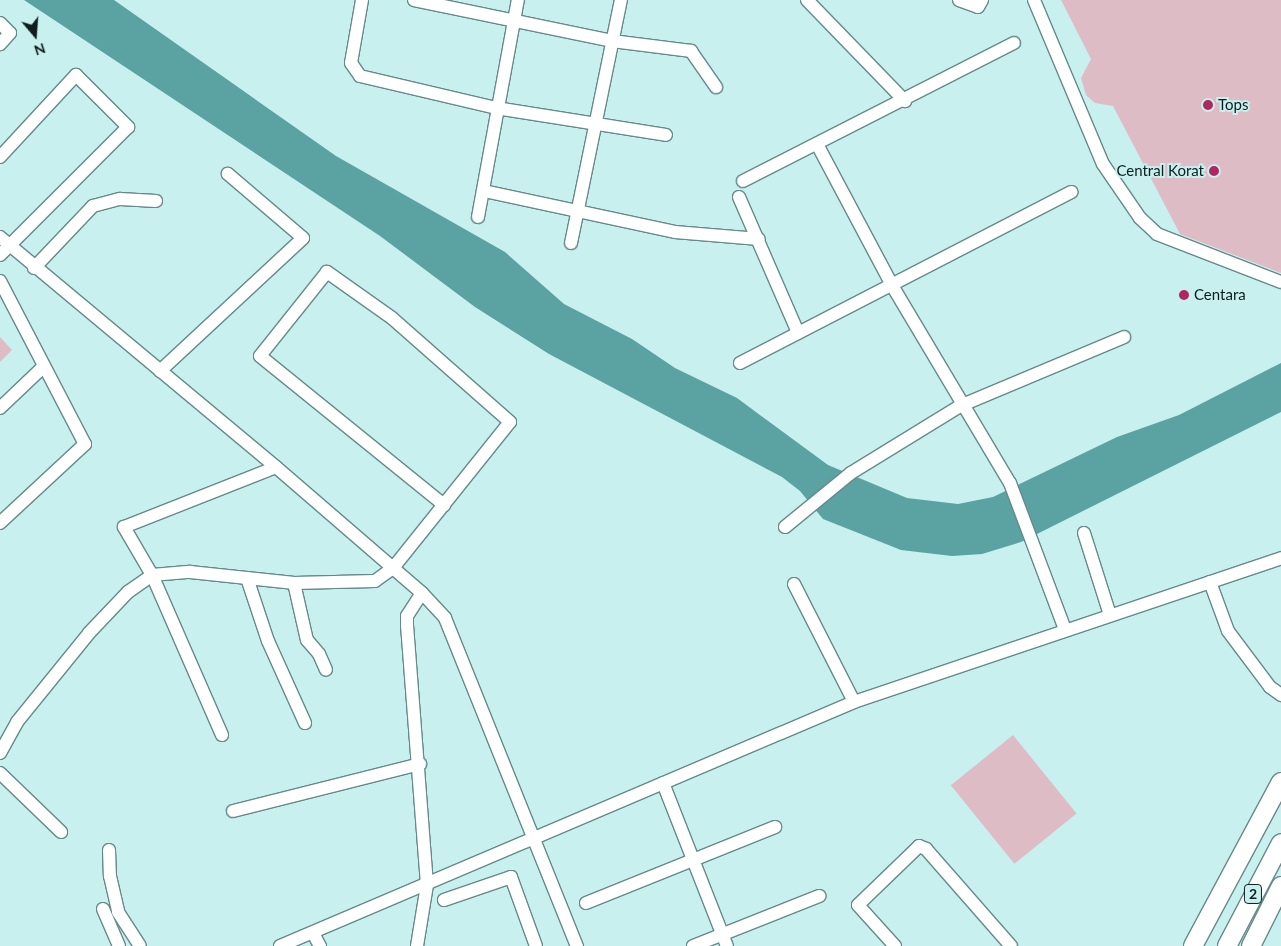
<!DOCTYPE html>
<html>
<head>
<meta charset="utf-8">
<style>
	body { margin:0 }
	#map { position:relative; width:1281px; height:946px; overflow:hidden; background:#c8f0ef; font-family:Lato,sans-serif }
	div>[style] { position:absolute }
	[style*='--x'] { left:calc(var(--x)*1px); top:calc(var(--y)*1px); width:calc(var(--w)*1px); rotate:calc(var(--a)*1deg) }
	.water>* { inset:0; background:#5ba3a2 }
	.building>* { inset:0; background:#debcc5; transform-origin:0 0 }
	.roads { filter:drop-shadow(1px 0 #658a89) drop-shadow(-1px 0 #658a89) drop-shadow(0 1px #658a89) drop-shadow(0 -1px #658a89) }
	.minor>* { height:12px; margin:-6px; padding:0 6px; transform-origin:6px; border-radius:6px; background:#fff }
	.highway>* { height:18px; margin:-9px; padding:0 9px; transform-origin:9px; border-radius:9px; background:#fff }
	.dots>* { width:14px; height:14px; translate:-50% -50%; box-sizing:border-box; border:2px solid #c8f0ef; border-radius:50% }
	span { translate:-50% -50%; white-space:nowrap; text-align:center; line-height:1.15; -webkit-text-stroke:4px #c8f0ef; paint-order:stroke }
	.shield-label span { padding:1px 4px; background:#c8f0ef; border:1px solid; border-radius:4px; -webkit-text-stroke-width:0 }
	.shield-label { font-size:14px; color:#0e1d1d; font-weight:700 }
	.poi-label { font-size:15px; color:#0e1d1d }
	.left { translate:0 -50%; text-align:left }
	.right { translate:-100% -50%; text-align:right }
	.north { position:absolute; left:10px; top:10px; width:50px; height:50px; -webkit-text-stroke:4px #c8f0ef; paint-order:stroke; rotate:162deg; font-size:14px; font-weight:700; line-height:20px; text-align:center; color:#0e1d1d }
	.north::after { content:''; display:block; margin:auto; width:18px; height:22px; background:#0e1d1d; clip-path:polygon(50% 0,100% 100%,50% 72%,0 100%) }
</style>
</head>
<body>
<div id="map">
	<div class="water">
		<div style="clip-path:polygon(24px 0,114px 0,336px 156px,505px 252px,564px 304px,632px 339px,675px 368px,737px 398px,828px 465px,907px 498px,958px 504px,993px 497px,1117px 437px,1179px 415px,1281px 363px,1281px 412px,1021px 542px,982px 554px,952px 556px,901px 550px,823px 519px,800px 491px,782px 477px,549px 354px,475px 307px,380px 236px)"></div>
	</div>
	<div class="building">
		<div style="clip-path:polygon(1061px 0,1281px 0,1281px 273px,1180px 234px,1113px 106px,1095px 103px,1086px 95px,1081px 78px,1091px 59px)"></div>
		<div style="clip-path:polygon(0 337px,12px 350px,0 362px)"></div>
		<div style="left:1013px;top:735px;width:101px;height:80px;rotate:51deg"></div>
	</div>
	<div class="roads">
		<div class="minor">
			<div style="--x:362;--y:0;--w:64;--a:99.9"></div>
			<div style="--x:351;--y:63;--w:16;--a:55"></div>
			<div style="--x:360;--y:76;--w:140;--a:13.2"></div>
			<div style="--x:496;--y:108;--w:172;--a:9"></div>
			<div style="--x:414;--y:0;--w:202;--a:11.7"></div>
			<div style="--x:612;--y:41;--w:80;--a:7.2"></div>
			<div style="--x:691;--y:51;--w:44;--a:55.2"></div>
			<div style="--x:807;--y:0;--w:141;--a:45.9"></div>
			<div style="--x:959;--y:0;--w:20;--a:20"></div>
			<div style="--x:978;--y:7;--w:8;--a:-60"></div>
			<div style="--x:1034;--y:0;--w:178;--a:67.2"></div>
			<div style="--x:1103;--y:164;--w:65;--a:55.6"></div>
			<div style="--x:1140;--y:218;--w:23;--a:43"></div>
			<div style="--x:1157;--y:234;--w:133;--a:21.2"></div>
			<div style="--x:0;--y:23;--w:14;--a:45"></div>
			<div style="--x:10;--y:33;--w:15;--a:132"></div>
			<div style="--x:817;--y:144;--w:162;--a:62"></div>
			<div style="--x:893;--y:287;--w:228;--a:59.2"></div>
			<div style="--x:1010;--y:483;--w:156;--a:69.4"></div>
			<div style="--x:0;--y:157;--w:112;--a:-47.2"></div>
			<div style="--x:76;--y:75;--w:74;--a:45"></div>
			<div style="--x:128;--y:127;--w:181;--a:135"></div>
			<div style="--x:743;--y:181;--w:304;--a:-27"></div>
			<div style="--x:484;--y:191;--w:195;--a:12.1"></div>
			<div style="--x:675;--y:232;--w:84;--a:4.8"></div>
			<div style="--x:739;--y:197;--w:148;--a:66.5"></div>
			<div style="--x:478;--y:217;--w:221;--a:-79.6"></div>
			<div style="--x:0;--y:237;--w:359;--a:39.8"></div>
			<div style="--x:276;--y:467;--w:193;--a:40.8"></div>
			<div style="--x:422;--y:593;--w:34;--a:47"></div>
			<div style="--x:445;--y:618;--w:354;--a:68.1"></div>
			<div style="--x:571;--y:243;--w:248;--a:-78.4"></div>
			<div style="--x:34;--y:268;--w:86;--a:-46.4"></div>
			<div style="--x:93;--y:206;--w:28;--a:-15"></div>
			<div style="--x:120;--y:199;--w:36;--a:3"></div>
			<div style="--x:0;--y:281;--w:184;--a:62.5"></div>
			<div style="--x:85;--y:444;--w:116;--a:137.1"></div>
			<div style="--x:740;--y:363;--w:373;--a:-27.3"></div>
			<div style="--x:160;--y:371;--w:195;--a:-42.9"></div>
			<div style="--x:303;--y:238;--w:99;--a:-139.5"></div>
			<div style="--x:0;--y:408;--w:59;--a:-43.6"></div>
			<div style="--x:785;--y:527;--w:85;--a:-39.3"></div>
			<div style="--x:851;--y:473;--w:128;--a:-31.6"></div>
			<div style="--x:960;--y:406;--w:178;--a:-22.8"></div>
			<div style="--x:1084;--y:533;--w:86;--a:72.4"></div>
			<div style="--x:247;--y:578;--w:66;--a:71.6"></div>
			<div style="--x:268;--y:641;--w:90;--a:65.7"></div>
			<div style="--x:1210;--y:582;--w:52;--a:69.8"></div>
			<div style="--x:1228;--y:631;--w:70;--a:53.1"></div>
			<div style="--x:1270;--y:687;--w:14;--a:36"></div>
			<div style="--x:294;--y:583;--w:58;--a:77.2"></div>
			<div style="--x:307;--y:640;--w:18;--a:49"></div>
			<div style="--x:319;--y:654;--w:17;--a:66"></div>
			<div style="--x:794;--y:584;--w:132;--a:63"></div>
			<div style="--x:222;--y:735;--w:175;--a:-113.6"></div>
			<div style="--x:152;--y:575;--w:56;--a:-120.3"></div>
			<div style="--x:124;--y:527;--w:163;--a:-21.5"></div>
			<div style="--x:0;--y:753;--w:35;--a:-61"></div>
			<div style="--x:17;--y:722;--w:114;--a:-51"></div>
			<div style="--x:89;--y:633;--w:57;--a:-46.4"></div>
			<div style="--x:128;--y:592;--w:29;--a:-35"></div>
			<div style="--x:152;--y:575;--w:38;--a:-5"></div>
			<div style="--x:190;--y:572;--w:105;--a:6"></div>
			<div style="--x:294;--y:583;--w:81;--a:-1.4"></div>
			<div style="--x:375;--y:581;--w:22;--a:-36"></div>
			<div style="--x:393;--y:568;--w:187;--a:-51.3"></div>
			<div style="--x:510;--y:422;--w:157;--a:-138.6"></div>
			<div style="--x:392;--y:318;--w:80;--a:-144.7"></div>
			<div style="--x:327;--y:272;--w:107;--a:128.6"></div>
			<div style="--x:260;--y:356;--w:237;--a:39"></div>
			<div style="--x:0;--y:773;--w:85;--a:44"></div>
			<div style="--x:663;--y:783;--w:175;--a:68.6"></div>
			<div style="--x:233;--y:811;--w:193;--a:-14.1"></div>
			<div style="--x:109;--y:850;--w:26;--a:88"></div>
			<div style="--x:110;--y:876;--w:37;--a:77"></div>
			<div style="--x:118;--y:912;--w:40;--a:57.1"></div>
			<div style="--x:444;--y:900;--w:71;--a:-18.9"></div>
			<div style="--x:511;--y:877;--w:73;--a:70.1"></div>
			<div style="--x:586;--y:903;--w:204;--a:-21.9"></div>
			<div style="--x:103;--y:909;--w:40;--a:66.6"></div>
			<div style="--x:313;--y:933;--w:15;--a:62"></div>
			<div style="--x:280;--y:946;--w:624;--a:-23.03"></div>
			<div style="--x:854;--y:702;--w:451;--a:-18.6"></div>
			<div style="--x:417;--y:946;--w:62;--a:-80.7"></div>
			<div style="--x:427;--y:885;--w:260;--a:-94.4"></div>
			<div style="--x:407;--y:626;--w:10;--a:-90"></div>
			<div style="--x:407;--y:616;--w:27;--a:-57"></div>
			<div style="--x:693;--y:946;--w:136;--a:-21.6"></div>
			<div style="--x:895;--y:946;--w:55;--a:-132.1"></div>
			<div style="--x:858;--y:905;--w:85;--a:-44"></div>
			<div style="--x:919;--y:846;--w:8;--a:23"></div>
			<div style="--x:926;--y:849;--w:129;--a:48.8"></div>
		</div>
		<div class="highway">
			<div style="--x:1193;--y:946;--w:186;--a:-61.8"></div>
			<div style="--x:1227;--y:946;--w:116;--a:-62.3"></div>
			<div style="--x:1251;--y:946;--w:67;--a:-63.4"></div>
		</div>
	</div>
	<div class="dots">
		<div style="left:1208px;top:105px;background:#b12561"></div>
		<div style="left:1214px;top:171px;background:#b12561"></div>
		<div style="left:1184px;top:295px;background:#b12561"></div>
	</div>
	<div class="shield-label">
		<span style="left:1253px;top:894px">2</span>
	</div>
	<div class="poi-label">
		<span class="left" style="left:1218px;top:105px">Tops</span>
		<span class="right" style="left:1204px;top:171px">Central Korat</span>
		<span class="left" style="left:1194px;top:295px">Centara</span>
	</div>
	<div class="north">N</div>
</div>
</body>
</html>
